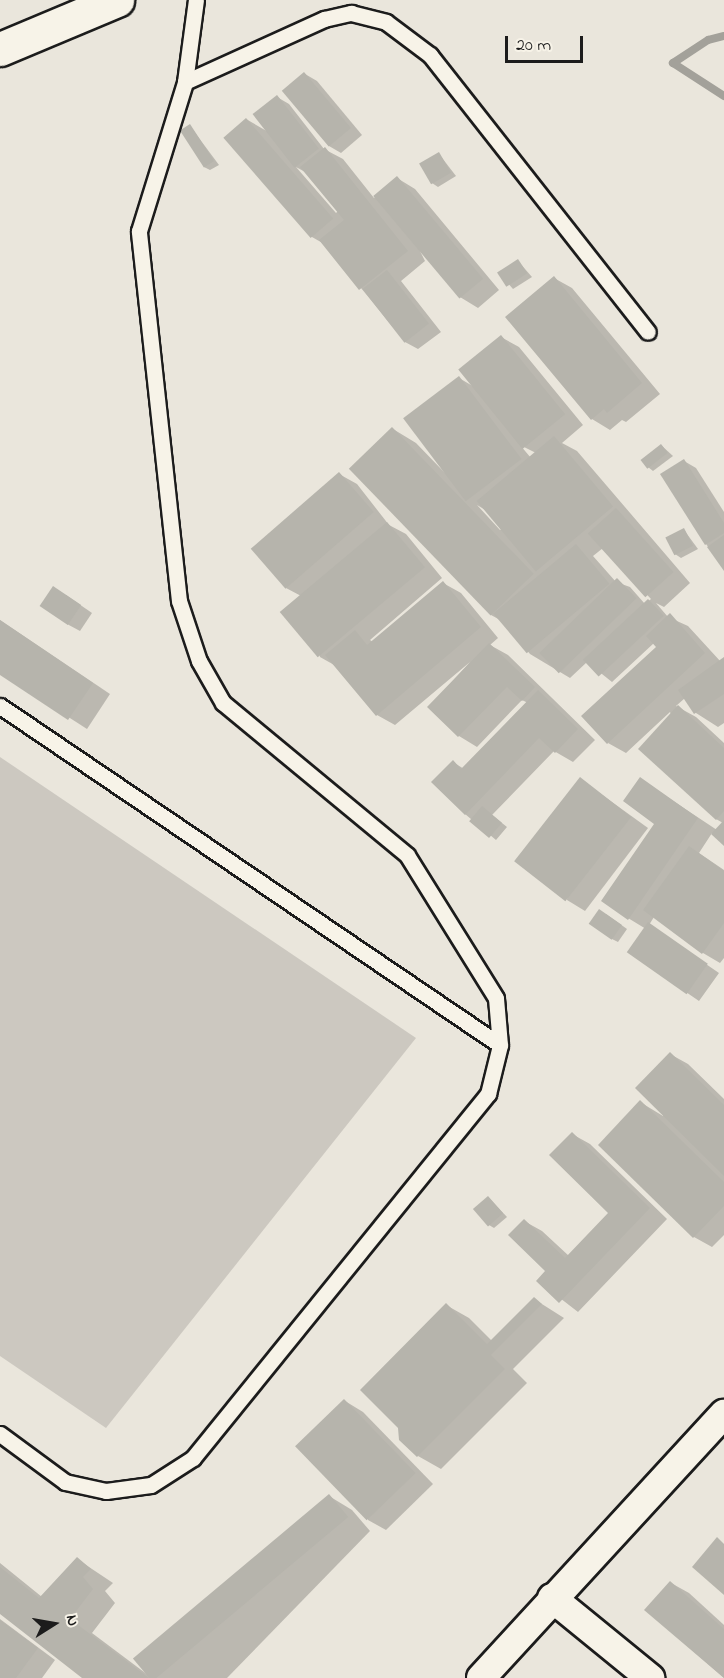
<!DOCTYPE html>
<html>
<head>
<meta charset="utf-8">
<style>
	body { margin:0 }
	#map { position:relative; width:724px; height:1678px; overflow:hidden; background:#eae6dc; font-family:"Indie Flower",sans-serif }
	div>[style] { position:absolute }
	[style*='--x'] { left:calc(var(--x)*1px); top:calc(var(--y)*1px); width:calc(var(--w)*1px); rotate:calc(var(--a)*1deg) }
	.green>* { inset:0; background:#ccc8c0 }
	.shadow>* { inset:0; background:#0003 }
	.stream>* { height:8px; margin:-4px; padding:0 4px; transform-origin:4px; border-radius:4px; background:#a3a19a }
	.building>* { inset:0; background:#b6b4ac; transform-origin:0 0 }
	.roads { filter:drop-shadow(2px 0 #1c1c1c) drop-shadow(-2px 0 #1c1c1c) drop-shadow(0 2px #1c1c1c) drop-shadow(0 -2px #1c1c1c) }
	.lane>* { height:15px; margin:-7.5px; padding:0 7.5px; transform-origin:7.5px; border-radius:7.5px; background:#f7f3e8 }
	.street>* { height:28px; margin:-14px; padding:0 14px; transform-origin:14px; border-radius:14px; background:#f7f3e8 }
	.highway>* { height:33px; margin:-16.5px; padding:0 16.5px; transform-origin:16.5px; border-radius:16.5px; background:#f7f3e8 }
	span { translate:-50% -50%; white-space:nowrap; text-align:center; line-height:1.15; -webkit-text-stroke:5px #f7f3e8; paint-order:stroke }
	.north { position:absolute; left:24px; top:1594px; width:60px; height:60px; -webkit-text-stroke:4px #f7f3e8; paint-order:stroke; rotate:79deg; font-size:16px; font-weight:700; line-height:24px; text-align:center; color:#1c1c1c }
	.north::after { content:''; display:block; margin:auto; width:21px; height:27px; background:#1c1c1c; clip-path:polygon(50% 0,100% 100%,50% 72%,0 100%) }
	.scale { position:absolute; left:505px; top:36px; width:78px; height:27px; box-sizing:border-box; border:3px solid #1c1c1c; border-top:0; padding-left:8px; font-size:18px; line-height:21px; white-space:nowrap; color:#1c1c1c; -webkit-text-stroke:4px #f7f3e8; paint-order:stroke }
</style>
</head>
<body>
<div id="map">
	<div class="green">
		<div style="clip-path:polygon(0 757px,416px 1038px,106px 1428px,0 1356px)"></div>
	</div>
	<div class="shadow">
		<div style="clip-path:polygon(305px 74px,317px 81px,362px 135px,341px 153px,329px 146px,284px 92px)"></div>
		<div style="clip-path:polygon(evenodd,277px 97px,289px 104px,324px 149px,343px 159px,374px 198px,397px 178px,415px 189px,499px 290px,478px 308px,460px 297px,419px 249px,425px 261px,401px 281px,441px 332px,418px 349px,405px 342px,326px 245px,312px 237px,246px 119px,270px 133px,277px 97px,296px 167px,307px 173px,338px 211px,336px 213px,296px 167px)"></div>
		<div style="clip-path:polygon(190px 126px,219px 165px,210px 170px,204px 167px)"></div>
		<div style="clip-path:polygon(439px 154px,456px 176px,438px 187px,432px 183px)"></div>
		<div style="clip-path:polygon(518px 261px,532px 277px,513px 289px,499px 273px)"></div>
		<div style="clip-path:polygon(554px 278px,572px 288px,660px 394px,626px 422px,622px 420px,610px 430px,592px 419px)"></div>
		<div style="clip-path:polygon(evenodd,501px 337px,519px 347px,583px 425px,562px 443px,577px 451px,690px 583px,664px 607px,656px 603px,668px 617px,688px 626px,721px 662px,724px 659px,724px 723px,718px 727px,696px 713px,685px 698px,676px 706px,696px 717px,724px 743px,724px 844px,712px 833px,699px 853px,724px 870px,724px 958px,720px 963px,703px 953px,654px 917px,649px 925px,719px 973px,699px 1001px,629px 953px,646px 929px,628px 918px,656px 823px,640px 779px,717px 830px,723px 823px,716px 819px,670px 712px,626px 753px,608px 743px,658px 647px,654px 643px,612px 682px,587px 662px,570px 678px,530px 654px,502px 621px,491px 615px,393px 429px,416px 443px,445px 473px,459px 378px,476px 388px,501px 337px,520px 445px,536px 453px,531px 458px,520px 445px,501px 337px,477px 505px,487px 511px,502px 529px,500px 530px,477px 505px,501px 337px,603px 548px,651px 599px,645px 604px,630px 587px,616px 582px,593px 556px,603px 548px)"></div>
		<div style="clip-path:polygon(662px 446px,673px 456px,653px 471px,648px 467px)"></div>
		<div style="clip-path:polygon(684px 461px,696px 468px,724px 512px,724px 568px,706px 544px)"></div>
		<div style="clip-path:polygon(339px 474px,357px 484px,389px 525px,406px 534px,442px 578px,370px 640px,373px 642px,443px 583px,461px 593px,498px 638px,490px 645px,508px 655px,595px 740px,573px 762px,554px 751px,492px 815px,507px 827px,496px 840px,465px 814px,453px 762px,464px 769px,528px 703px,522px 700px,477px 747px,459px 736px,429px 707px,470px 662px,395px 725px,377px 715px,336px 666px,320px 657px,303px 597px,286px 588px)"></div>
		<div style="clip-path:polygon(684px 530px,698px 549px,681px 558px,675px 554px)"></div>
		<div style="clip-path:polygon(66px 595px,92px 613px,80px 631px,67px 624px)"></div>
		<div style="clip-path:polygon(0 620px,110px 694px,87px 729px,0 673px)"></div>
		<div style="clip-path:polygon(580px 779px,648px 828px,585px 911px,567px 900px)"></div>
		<div style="clip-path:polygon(606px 914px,627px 929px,618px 942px,612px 939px)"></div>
		<div style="clip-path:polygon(670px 1054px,688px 1064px,724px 1099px,724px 1235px,712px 1247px,694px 1237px,640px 1102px,663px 1116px)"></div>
		<div style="clip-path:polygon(572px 1134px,590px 1144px,667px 1219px,578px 1312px,538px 1281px,547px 1271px,524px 1221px,542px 1231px,569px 1256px,610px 1213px)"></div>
		<div style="clip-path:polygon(489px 1198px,507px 1217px,494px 1228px,489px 1225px)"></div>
		<div style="clip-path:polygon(534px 1299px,564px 1318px,513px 1369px,527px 1383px,441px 1469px,418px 1456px,446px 1305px,469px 1318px,492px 1341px)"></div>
		<div style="clip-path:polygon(345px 1401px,363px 1412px,433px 1484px,386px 1530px,368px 1520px)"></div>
		<div style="clip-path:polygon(329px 1496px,352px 1510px,370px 1531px,227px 1678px,153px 1678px)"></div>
		<div style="clip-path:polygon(77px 1559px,113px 1583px,105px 1591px,115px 1603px,92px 1633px,152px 1678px,85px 1678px,0 1612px,0 1563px,42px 1597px)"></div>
		<div style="clip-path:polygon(671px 1583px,689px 1593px,724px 1625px,724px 1678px,646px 1610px)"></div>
		<div style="clip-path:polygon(0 1619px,55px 1660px,42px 1678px,0 1678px)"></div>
	</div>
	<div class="stream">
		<div style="--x:724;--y:36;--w:16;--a:166"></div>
		<div style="--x:708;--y:40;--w:42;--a:146.7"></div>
		<div style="--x:673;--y:63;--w:61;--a:32.9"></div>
	</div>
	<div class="building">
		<div style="left:304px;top:72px;width:73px;height:29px;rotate:50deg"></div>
		<div style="left:277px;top:95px;width:68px;height:31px;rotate:52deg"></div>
		<div style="left:246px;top:118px;width:133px;height:30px;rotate:49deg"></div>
		<div style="left:190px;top:124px;width:44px;height:12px;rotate:57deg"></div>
		<div style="clip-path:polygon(325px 147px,408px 251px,359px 290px,319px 240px,344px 220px,300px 167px)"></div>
		<div style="left:439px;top:152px;width:24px;height:23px;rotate:60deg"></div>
		<div style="left:397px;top:176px;width:134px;height:31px;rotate:50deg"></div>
		<div style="left:518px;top:259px;width:17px;height:25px;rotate:57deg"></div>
		<div style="left:387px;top:270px;width:68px;height:31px;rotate:52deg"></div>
		<div style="clip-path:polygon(554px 276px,642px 383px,607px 413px,604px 409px,591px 420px,505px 317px)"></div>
		<div style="left:501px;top:335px;width:102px;height:55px;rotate:51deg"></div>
		<div style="left:459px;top:376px;width:104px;height:70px;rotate:53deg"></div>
		<div style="left:392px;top:427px;width:204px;height:60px;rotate:46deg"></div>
		<div style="left:554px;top:436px;width:92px;height:101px;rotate:50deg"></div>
		<div style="left:661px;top:444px;width:11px;height:26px;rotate:52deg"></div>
		<div style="clip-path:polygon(684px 459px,724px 523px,724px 533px,705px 545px,660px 474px)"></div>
		<div style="left:339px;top:472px;width:53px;height:117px;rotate:49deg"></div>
		<div style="left:616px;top:508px;width:86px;height:38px;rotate:48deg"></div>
		<div style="left:387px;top:522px;width:59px;height:140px;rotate:50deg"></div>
		<div style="left:684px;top:528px;width:20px;height:21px;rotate:63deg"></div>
		<div style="clip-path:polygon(724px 535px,724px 571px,707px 547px)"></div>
		<div style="left:576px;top:544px;width:52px;height:108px;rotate:50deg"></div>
		<div style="left:617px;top:578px;width:28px;height:108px;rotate:46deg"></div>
		<div style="clip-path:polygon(443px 581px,481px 627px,376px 716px,325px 655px,355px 630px,367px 645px)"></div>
		<div style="left:53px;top:586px;width:34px;height:24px;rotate:34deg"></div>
		<div style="left:648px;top:599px;width:23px;height:89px;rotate:47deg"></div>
		<div style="clip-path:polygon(670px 613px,705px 653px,607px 744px,581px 716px,656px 647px,646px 636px)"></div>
		<div style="clip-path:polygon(0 620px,93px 683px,68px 720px,0 675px)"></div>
		<div style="clip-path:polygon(489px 643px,535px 687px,522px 701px,507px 687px,458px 737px,427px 707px)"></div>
		<div style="clip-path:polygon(724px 657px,724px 694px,694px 714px,678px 690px)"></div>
		<div style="clip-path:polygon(538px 690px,578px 729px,555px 753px,539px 738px,465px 815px,431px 782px,453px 760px,461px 769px)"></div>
		<div style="clip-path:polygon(678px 705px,724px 748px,724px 811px,716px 820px,638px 749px)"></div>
		<div style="left:580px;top:777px;width:65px;height:107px;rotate:38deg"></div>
		<div style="clip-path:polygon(640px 777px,698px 818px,628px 920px,601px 901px,654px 824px,623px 801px)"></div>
		<div style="left:482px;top:806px;width:26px;height:20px;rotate:40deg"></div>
		<div style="clip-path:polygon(724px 820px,724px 846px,711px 834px)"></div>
		<div style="clip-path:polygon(689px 846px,724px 871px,724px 923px,702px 954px,643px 910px)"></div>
		<div style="left:599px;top:909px;width:28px;height:18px;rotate:35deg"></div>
		<div style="left:648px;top:922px;width:73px;height:37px;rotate:35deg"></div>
		<div style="clip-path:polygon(670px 1052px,724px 1105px,724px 1176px,635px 1088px)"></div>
		<div style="clip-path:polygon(640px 1100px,724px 1182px,724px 1206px,693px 1238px,598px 1145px)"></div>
		<div style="clip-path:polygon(572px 1132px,650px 1208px,559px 1303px,536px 1281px,545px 1271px,508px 1235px,524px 1219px,565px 1258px,608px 1213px,549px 1155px)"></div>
		<div style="left:488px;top:1196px;width:23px;height:20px;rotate:49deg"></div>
		<div style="clip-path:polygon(534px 1297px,542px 1304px,491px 1355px,505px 1369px,417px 1457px,399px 1440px,398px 1428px,360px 1390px,446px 1303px,487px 1344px)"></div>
		<div style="left:344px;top:1399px;width:103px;height:68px;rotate:46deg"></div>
		<div style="left:329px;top:1494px;width:30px;height:256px;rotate:50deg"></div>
		<div style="clip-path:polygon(717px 1537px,724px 1544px,724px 1595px,692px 1567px)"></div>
		<div style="clip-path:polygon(77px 1557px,91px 1569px,83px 1577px,93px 1589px,70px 1619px,149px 1678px,82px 1678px,0 1614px,0 1567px,39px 1598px)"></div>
		<div style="clip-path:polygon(670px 1581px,724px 1629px,724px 1678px,644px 1610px)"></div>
		<div style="clip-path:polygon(0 1620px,38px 1648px,16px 1678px,0 1678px)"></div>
	</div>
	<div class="roads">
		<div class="lane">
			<div style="--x:185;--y:82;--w:153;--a:-24.4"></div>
			<div style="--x:324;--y:19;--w:28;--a:-13"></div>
			<div style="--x:351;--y:13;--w:36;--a:14"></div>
			<div style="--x:386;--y:22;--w:55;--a:36.9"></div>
			<div style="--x:430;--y:55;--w:352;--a:51.8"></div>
			<div style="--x:0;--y:706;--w:604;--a:34.14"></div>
			<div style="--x:0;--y:1434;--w:81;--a:36.4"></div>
			<div style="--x:65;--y:1482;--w:42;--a:12.4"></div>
			<div style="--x:106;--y:1491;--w:45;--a:-7.6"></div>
			<div style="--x:151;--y:1485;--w:50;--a:-32.7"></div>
			<div style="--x:193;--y:1458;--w:469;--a:-51"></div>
			<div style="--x:488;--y:1094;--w:50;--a:-76.2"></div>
			<div style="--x:500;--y:1045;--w:47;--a:-94.9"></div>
			<div style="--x:496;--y:998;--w:168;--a:-121.9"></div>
			<div style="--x:407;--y:855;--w:239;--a:-140.4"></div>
			<div style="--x:223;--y:703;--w:48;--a:-119.7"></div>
			<div style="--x:199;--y:661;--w:63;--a:-108.4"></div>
			<div style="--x:179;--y:601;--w:372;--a:-96.2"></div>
			<div style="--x:139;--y:231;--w:156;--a:-72.8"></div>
			<div style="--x:185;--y:82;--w:83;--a:-82.4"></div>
		</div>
		<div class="street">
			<div style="--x:552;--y:1598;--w:127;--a:39.2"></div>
			<div style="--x:481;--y:1678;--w:359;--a:-47.4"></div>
		</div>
		<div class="highway">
			<div style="--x:0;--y:49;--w:127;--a:-22.7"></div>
		</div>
	</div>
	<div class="north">N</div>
	<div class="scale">20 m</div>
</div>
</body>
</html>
